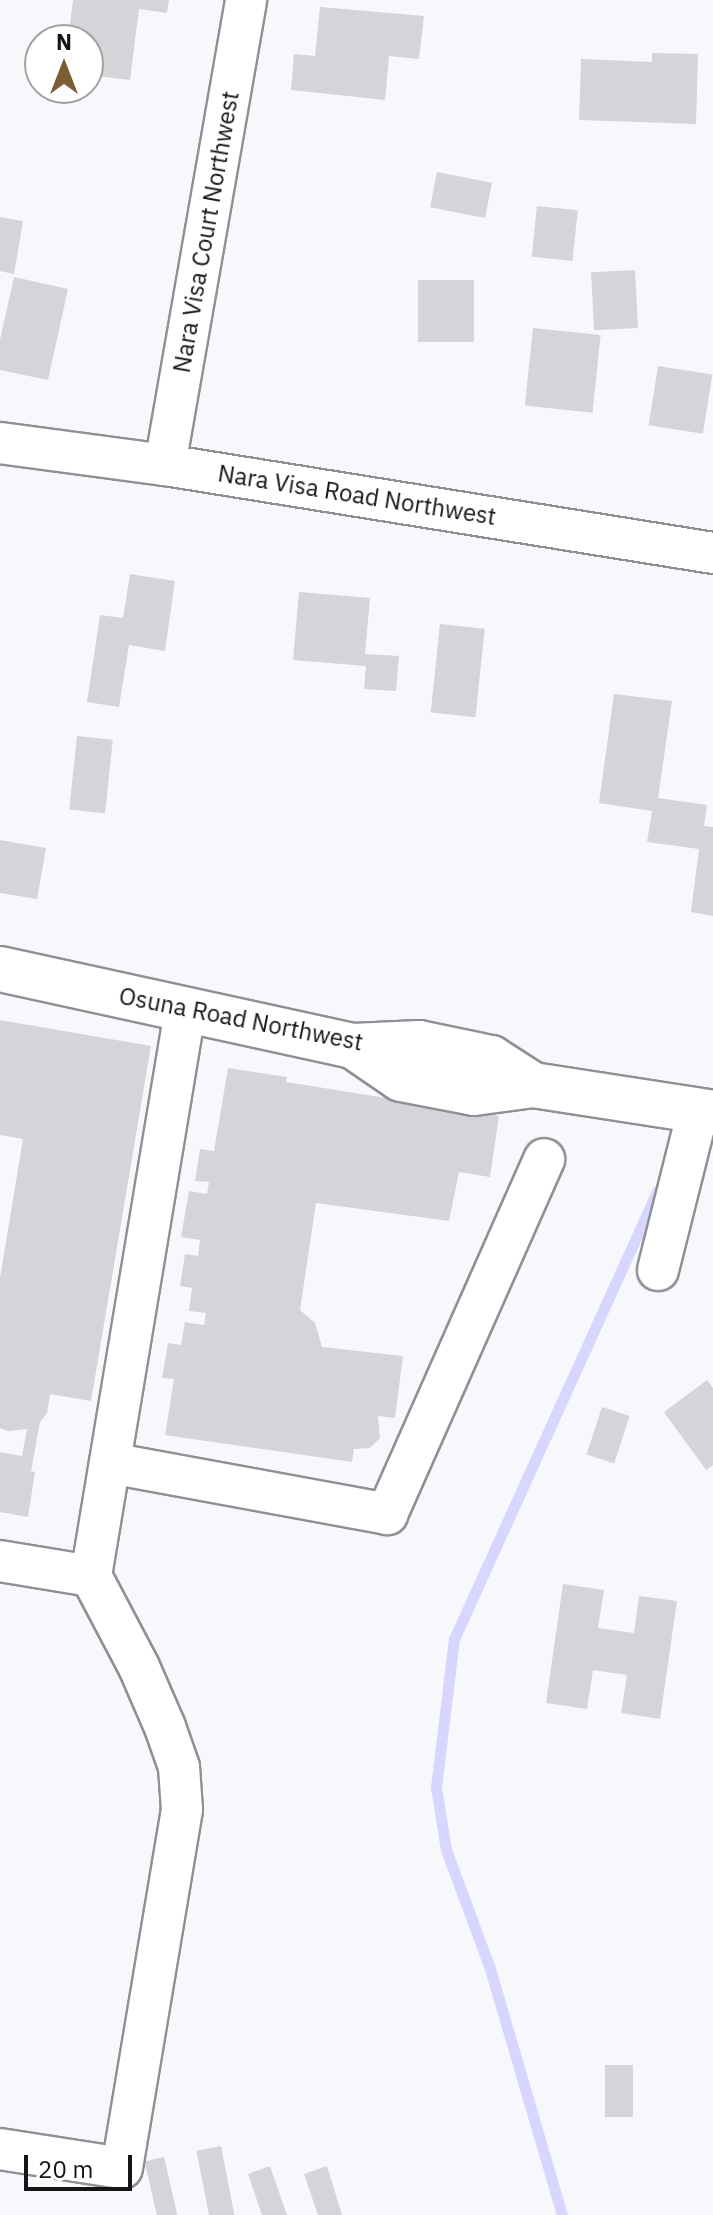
<!DOCTYPE html>
<html>
<head>
<meta charset="utf-8">
<style>
	body { margin:0 }
	#map { position:relative; width:713px; height:2215px; overflow:hidden; background:#f8f8fc; font-family:"IBM Plex Sans",sans-serif }
	div>[style] { position:absolute }
	[style*='--x'] { left:calc(var(--x)*1px); top:calc(var(--y)*1px); width:calc(var(--w)*1px); rotate:calc(var(--a)*1deg) }
	.stream>* { height:11px; margin:-5.5px; padding:0 5.5px; transform-origin:5.5px; border-radius:5.5px; background:#d7d6fe }
	.building>* { inset:0; background:#d4d4d9; transform-origin:0 0 }
	.roads { filter:drop-shadow(2px 0 #909094) drop-shadow(-2px 0 #909094) drop-shadow(0 2px #909094) drop-shadow(0 -2px #909094) }
	.minor>* { height:40px; margin:-20px; padding:0 20px; transform-origin:20px; border-radius:20px; background:#fff }
	.major>* { height:44px; margin:-22px; padding:0 22px; transform-origin:22px; border-radius:22px; background:#fff }
	span { translate:-50% -50%; white-space:nowrap; text-align:center; line-height:1.15; -webkit-text-stroke:6px #fff; paint-order:stroke }
	.street-label { font-size:24px; color:#161617 }
	.north { position:absolute; left:24px; top:24px; width:80px; height:80px; box-sizing:border-box; background:#fff; border:2px solid #a2a2a2; border-radius:50%; rotate:0deg; font-size:22px; font-weight:700; line-height:32px; text-align:center; color:#161617 }
	.north::after { content:''; display:block; margin:auto; width:28px; height:36px; background:#7b5e32; clip-path:polygon(50% 0,100% 100%,50% 72%,0 100%) }
	.scale { position:absolute; left:24px; top:2155px; width:108px; height:36px; box-sizing:border-box; border:4px solid #161617; border-top:0; padding-left:10px; font-size:24px; line-height:28px; white-space:nowrap; color:#161617; -webkit-text-stroke:6px #fff; paint-order:stroke }
</style>
</head>
<body>
<div id="map">
	<div class="stream">
		<div style="--x:562;--y:2215;--w:259;--a:-106.3"></div>
		<div style="--x:489;--y:1966;--w:124;--a:-110.3"></div>
		<div style="--x:446;--y:1850;--w:64;--a:-99"></div>
		<div style="--x:436;--y:1787;--w:149;--a:-83.1"></div>
		<div style="--x:454;--y:1639;--w:492;--a:-65.6"></div>
	</div>
	<div class="building">
		<div style="clip-path:polygon(73px 0,169px 0,167px 13px,139px 9px,130px 80px,88px 75px,88px 40px,68px 40px)"></div>
		<div style="clip-path:polygon(320px 7px,424px 16px,419px 59px,389px 56px,385px 100px,291px 90px,294px 54px,315px 56px)"></div>
		<div style="clip-path:polygon(652px 53px,698px 54px,696px 124px,579px 120px,581px 59px,652px 62px)"></div>
		<div style="left:437px;top:172px;width:56px;height:36px;rotate:11deg"></div>
		<div style="left:537px;top:206px;width:41px;height:51px;rotate:6deg"></div>
		<div style="clip-path:polygon(0 217px,23px 221px,14px 274px,0 271px)"></div>
		<div style="left:635px;top:270px;width:58px;height:44px;rotate:87deg"></div>
		<div style="clip-path:polygon(14px 277px,68px 289px,48px 380px,0 370px,0 340px)"></div>
		<div style="left:418px;top:280px;width:56px;height:62px"></div>
		<div style="left:533px;top:328px;width:68px;height:78px;rotate:6deg"></div>
		<div style="left:658px;top:366px;width:55px;height:60px;rotate:9deg"></div>
		<div style="clip-path:polygon(130px 574px,175px 581px,165px 651px,129px 645px,119px 707px,87px 702px,100px 615px,123px 618px)"></div>
		<div style="clip-path:polygon(299px 592px,370px 598px,365px 654px,399px 656px,396px 691px,364px 689px,366px 666px,293px 660px)"></div>
		<div style="left:440px;top:624px;width:45px;height:89px;rotate:6deg"></div>
		<div style="clip-path:polygon(614px 694px,672px 701px,658px 798px,707px 805px,704px 826px,713px 827px,713px 916px,691px 912px,699px 849px,647px 842px,652px 811px,599px 803px)"></div>
		<div style="left:77px;top:736px;width:36px;height:74px;rotate:6deg"></div>
		<div style="clip-path:polygon(0 840px,46px 848px,37px 899px,0 893px)"></div>
		<div style="clip-path:polygon(0 1020px,151px 1046px,91px 1401px,50px 1394px,47px 1413px,40px 1422px,31px 1471px,35px 1472px,28px 1517px,0 1512px,0 1452px,22px 1456px,27px 1429px,8px 1431px,0 1428px,0 1278px,23px 1139px,0 1135px)"></div>
		<div style="clip-path:polygon(228px 1068px,287px 1077px,286px 1082px,499px 1116px,490px 1177px,459px 1172px,449px 1221px,316px 1203px,300px 1310px,315px 1323px,322px 1347px,403px 1356px,395px 1418px,378px 1416px,380px 1438px,370px 1448px,354px 1449px,352px 1462px,165px 1435px,174px 1379px,162px 1378px,168px 1343px,181px 1345px,185px 1322px,204px 1325px,206px 1313px,189px 1311px,192px 1288px,180px 1286px,185px 1254px,198px 1256px,200px 1240px,181px 1237px,189px 1191px,207px 1194px,209px 1182px,195px 1181px,200px 1149px,214px 1151px)"></div>
		<div style="clip-path:polygon(707px 1380px,713px 1388px,713px 1465px,706px 1470px,664px 1412px)"></div>
		<div style="left:602px;top:1407px;width:29px;height:50px;rotate:18deg"></div>
		<div style="clip-path:polygon(563px 1584px,604px 1590px,598px 1628px,634px 1633px,639px 1596px,677px 1601px,660px 1719px,621px 1713px,627px 1675px,593px 1670px,587px 1709px,546px 1703px)"></div>
		<div style="left:605px;top:2065px;width:28px;height:52px"></div>
		<div style="left:221px;top:2146px;width:70px;height:25px;rotate:79deg"></div>
		<div style="left:164px;top:2157px;width:59px;height:20px;rotate:77deg"></div>
		<div style="clip-path:polygon(270px 2166px,287px 2215px,262px 2215px,248px 2174px)"></div>
		<div style="clip-path:polygon(327px 2166px,342px 2215px,318px 2215px,304px 2174px)"></div>
	</div>
	<div class="roads">
		<div class="minor">
			<div style="--x:0;--y:443;--w:166;--a:7.6"></div>
			<div style="--x:165;--y:465;--w:555;--a:9.12"></div>
			<div style="--x:165;--y:465;--w:472;--a:-80.1"></div>
			<div style="--x:658;--y:1270;--w:164;--a:-75.9"></div>
			<div style="--x:110;--y:1463;--w:282;--a:10.4"></div>
			<div style="--x:387;--y:1514;--w:388;--a:-66.1"></div>
			<div style="--x:0;--y:1561;--w:92;--a:9.4"></div>
			<div style="--x:0;--y:2149;--w:123;--a:8.9"></div>
			<div style="--x:122;--y:2168;--w:363;--a:-80.5"></div>
			<div style="--x:182;--y:1810;--w:43;--a:-94"></div>
			<div style="--x:179;--y:1767;--w:42;--a:-109.3"></div>
			<div style="--x:165;--y:1727;--w:65;--a:-113.4"></div>
			<div style="--x:139;--y:1667;--w:103;--a:-117.8"></div>
			<div style="--x:91;--y:1576;--w:573;--a:-80.55"></div>
		</div>
		<div class="major">
			<div style="--x:0;--y:969;--w:361;--a:12.3"></div>
			<div style="--x:353;--y:1046;--w:66;--a:-2.6"></div>
			<div style="--x:419;--y:1043;--w:74;--a:11.8"></div>
			<div style="--x:491;--y:1058;--w:50;--a:32.7"></div>
			<div style="--x:533;--y:1085;--w:182;--a:8.8"></div>
			<div style="--x:353;--y:1046;--w:58;--a:34.5"></div>
			<div style="--x:401;--y:1079;--w:74;--a:10.9"></div>
			<div style="--x:474;--y:1093;--w:60;--a:-7.7"></div>
		</div>
	</div>
	<div class="street-label">
		<span style="left:206px;top:232px;rotate:-80deg">Nara Visa Court Northwest</span>
		<span style="left:357px;top:495px;rotate:9deg">Nara Visa Road Northwest</span>
		<span style="left:241px;top:1019px;rotate:11deg">Osuna Road Northwest</span>
	</div>
	<div class="north">N</div>
	<div class="scale">20 m</div>
</div>
</body>
</html>
